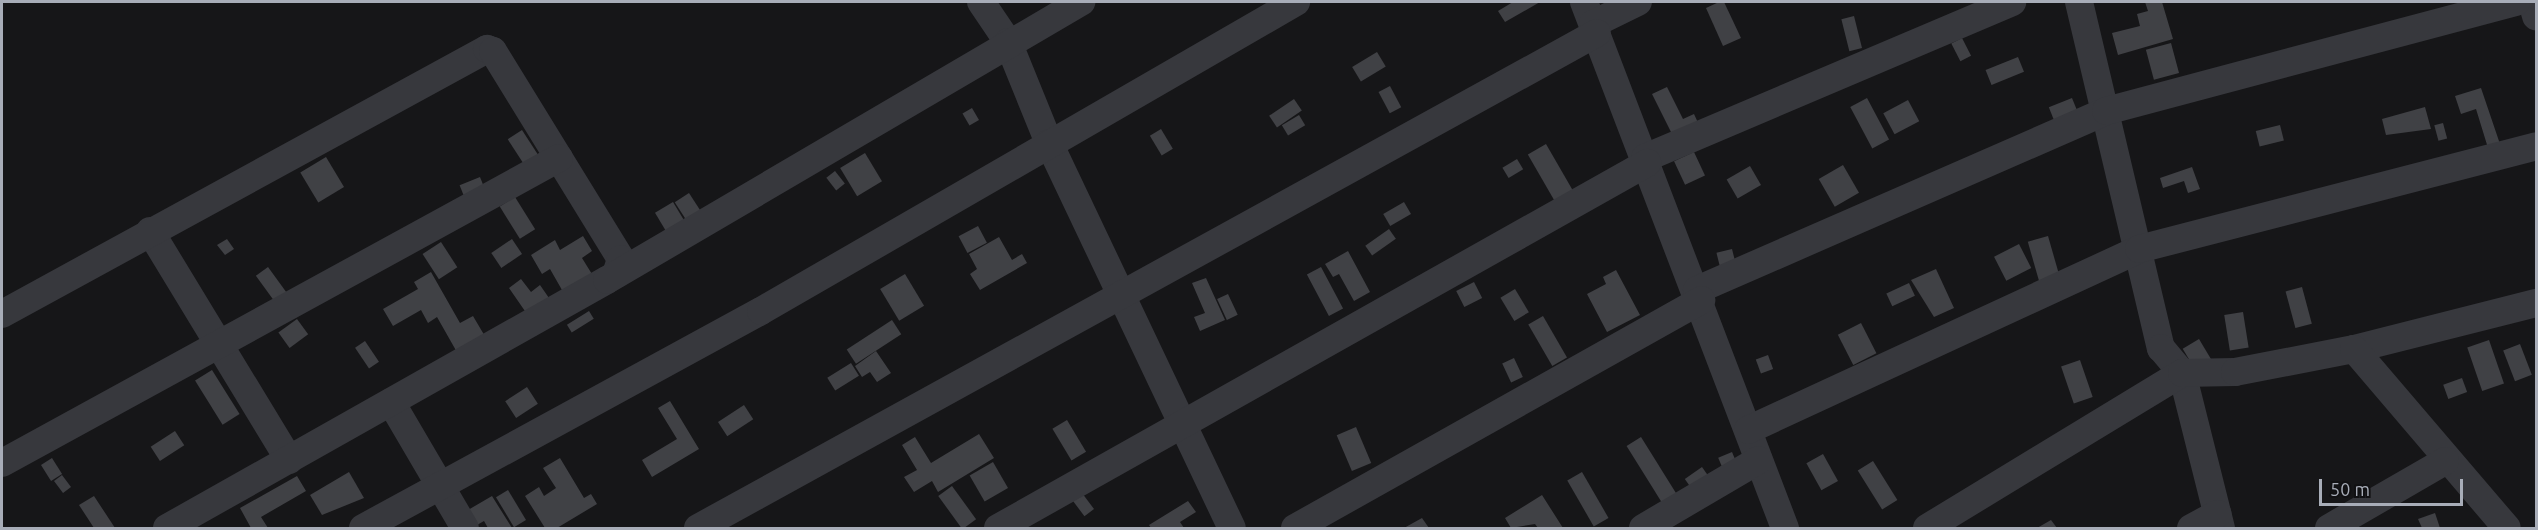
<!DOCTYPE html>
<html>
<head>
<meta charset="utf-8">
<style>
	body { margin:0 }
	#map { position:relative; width:2538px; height:530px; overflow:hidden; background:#161618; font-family:Ubuntu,sans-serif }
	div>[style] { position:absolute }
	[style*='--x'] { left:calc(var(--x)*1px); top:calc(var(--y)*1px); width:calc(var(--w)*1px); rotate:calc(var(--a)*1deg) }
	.building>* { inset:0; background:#404145; transform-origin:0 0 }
	.minor>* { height:28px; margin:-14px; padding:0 14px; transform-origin:14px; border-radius:14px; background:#37383d }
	span { translate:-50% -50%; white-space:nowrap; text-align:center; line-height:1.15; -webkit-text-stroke:4.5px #111113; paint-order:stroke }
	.frame { position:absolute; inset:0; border:3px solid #a8adb8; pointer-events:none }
	.scale { position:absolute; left:2319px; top:479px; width:144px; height:27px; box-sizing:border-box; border:3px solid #a8adb8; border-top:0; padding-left:8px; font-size:18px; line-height:21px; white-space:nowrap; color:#a8adb8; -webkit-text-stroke:4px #111113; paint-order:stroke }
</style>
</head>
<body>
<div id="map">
	<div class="building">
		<div style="clip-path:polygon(1513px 2px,1540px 2px,1505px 22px,1498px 11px)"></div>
		<div style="clip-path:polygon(1719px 2px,1724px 2px,1741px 38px,1723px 46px,1706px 8px)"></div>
		<div style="clip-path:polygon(2145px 2px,2162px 2px,2173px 39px,2118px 55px,2112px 33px,2140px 26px,2137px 14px,2148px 11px)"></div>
		<div style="left:1854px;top:16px;width:33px;height:13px;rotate:76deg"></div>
		<div style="left:1962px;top:38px;width:20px;height:12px;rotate:63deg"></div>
		<div style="left:2171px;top:43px;width:31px;height:26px;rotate:75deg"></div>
		<div style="left:1377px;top:52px;width:17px;height:29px;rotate:59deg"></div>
		<div style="left:2018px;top:57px;width:16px;height:35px;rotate:68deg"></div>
		<div style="left:1390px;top:86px;width:24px;height:13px;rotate:62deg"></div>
		<div style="clip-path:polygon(1667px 87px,1683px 119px,1694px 114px,1700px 127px,1675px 140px,1652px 94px)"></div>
		<div style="clip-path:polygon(2481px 88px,2500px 144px,2488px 148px,2476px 109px,2461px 114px,2455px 96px)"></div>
		<div style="left:1867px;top:98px;width:47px;height:19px;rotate:62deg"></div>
		<div style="left:2072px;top:98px;width:16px;height:25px;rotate:68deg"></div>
		<div style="left:1294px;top:99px;width:14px;height:30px;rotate:56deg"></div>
		<div style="left:1908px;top:100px;width:24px;height:28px;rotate:62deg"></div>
		<div style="clip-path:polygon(2425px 107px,2431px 129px,2386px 135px,2382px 119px)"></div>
		<div style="left:972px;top:108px;width:14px;height:11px;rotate:60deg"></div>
		<div style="left:1299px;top:115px;width:12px;height:20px;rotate:59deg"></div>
		<div style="left:2443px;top:123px;width:16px;height:9px;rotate:75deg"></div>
		<div style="left:2280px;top:125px;width:16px;height:25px;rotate:76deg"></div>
		<div style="left:1161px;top:129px;width:23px;height:13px;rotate:59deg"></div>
		<div style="left:522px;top:130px;width:30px;height:17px;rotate:57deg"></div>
		<div style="left:1546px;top:144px;width:56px;height:21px;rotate:60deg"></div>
		<div style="left:1694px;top:152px;width:26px;height:22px;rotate:65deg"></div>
		<div style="left:865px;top:153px;width:33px;height:29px;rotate:59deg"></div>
		<div style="left:326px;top:157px;width:35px;height:30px;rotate:59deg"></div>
		<div style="left:1517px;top:159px;width:12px;height:17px;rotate:59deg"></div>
		<div style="left:1843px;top:165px;width:32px;height:28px;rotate:60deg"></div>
		<div style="left:1750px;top:166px;width:22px;height:27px;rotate:60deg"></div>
		<div style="clip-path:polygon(2192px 167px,2200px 189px,2188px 193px,2184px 181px,2163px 188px,2160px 178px)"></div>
		<div style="left:835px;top:171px;width:16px;height:11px;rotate:52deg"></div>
		<div style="left:480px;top:177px;width:11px;height:22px;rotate:68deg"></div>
		<div style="left:689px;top:193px;width:30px;height:17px;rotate:57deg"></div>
		<div style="left:515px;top:197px;width:38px;height:18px;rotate:58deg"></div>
		<div style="left:673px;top:202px;width:29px;height:21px;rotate:59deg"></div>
		<div style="left:1404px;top:202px;width:14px;height:24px;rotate:60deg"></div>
		<div style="left:978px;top:226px;width:19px;height:22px;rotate:62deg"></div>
		<div style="left:1389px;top:229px;width:12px;height:29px;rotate:55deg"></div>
		<div style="clip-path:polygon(583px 236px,592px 251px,582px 258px,595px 279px,566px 297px,550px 269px,542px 274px,531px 255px,555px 240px,560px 250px)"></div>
		<div style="left:2048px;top:236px;width:45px;height:21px;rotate:74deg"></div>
		<div style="clip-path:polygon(999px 237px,1012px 260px,1022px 254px,1027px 263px,980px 290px,970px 274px,977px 269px,969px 254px)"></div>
		<div style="clip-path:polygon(227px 239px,234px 249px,225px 255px,217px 245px)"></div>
		<div style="left:512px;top:239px;width:18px;height:25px;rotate:56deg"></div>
		<div style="left:441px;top:242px;width:30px;height:22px;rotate:57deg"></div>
		<div style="left:2019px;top:244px;width:27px;height:28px;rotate:63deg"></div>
		<div style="left:1732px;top:249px;width:16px;height:16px;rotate:76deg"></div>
		<div style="clip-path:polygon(1348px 251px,1370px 292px,1354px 301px,1339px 274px,1333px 277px,1325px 264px)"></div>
		<div style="left:268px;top:267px;width:34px;height:15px;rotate:54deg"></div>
		<div style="left:1321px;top:267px;width:47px;height:16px;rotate:62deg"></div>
		<div style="clip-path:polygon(1936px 269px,1954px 308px,1934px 317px,1911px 280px)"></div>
		<div style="clip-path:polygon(1616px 270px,1640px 315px,1607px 332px,1587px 294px,1606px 284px,1603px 277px)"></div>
		<div style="clip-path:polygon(431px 272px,460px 323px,473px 316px,486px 338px,458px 354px,437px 317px,428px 323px,421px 310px,393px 326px,383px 309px,418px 289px,414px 282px)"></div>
		<div style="left:905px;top:274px;width:37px;height:29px;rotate:59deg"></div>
		<div style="clip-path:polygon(1206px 278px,1225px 320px,1200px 331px,1194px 317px,1205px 313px,1192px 283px)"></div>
		<div style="clip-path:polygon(521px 279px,531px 292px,540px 285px,549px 298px,527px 314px,509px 288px)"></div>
		<div style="left:1474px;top:282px;width:18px;height:20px;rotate:63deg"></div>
		<div style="left:1909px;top:283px;width:14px;height:25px;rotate:65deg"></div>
		<div style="left:2302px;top:287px;width:38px;height:17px;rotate:75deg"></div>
		<div style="left:1515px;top:289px;width:27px;height:17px;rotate:59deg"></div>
		<div style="left:1228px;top:294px;width:23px;height:12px;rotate:65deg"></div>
		<div style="left:589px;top:311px;width:9px;height:26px;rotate:58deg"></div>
		<div style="left:2243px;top:312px;width:36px;height:19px;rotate:81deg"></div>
		<div style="left:1543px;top:316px;width:48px;height:17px;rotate:60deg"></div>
		<div style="left:297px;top:319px;width:19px;height:23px;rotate:54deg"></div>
		<div style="left:892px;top:320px;width:17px;height:54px;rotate:57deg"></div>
		<div style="left:1861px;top:323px;width:34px;height:26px;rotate:63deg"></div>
		<div style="left:2199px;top:339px;width:27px;height:19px;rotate:59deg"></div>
		<div style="left:2489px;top:340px;width:46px;height:23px;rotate:71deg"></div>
		<div style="left:365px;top:341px;width:25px;height:12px;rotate:56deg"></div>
		<div style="left:2520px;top:344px;width:33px;height:18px;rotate:69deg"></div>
		<div style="clip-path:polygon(876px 351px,891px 373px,877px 382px,870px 372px,862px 377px,855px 366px)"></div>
		<div style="left:1768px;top:355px;width:15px;height:13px;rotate:70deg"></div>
		<div style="left:1514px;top:358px;width:21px;height:13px;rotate:65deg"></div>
		<div style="left:2080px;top:360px;width:39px;height:20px;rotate:71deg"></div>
		<div style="left:851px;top:363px;width:15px;height:28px;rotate:58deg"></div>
		<div style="left:212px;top:370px;width:52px;height:20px;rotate:58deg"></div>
		<div style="left:2462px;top:378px;width:15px;height:20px;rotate:70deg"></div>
		<div style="left:527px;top:387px;width:20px;height:26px;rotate:57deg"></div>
		<div style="clip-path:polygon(670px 401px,699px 449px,652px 477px,642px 460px,677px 439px,658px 408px)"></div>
		<div style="left:744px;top:405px;width:17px;height:31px;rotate:57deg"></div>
		<div style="left:1067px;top:420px;width:37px;height:17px;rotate:59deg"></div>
		<div style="left:1356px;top:427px;width:39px;height:21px;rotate:67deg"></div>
		<div style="left:175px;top:431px;width:17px;height:29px;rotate:57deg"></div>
		<div style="clip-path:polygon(979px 434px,994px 458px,938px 492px,932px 481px,914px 492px,904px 477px,917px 470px,902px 445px,915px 437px,931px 463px)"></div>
		<div style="left:1641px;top:437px;width:68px;height:17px;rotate:58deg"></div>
		<div style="left:1732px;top:452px;width:15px;height:15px;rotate:67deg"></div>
		<div style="left:1823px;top:454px;width:31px;height:19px;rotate:61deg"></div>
		<div style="left:52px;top:458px;width:19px;height:13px;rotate:58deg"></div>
		<div style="clip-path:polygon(560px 458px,584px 498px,591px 494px,597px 504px,557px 528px,545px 528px,525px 496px,539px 487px,544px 496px,556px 488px,543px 468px)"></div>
		<div style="left:1873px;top:461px;width:46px;height:18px;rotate:58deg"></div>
		<div style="left:993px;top:462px;width:30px;height:27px;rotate:60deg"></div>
		<div style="left:1702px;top:467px;width:12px;height:21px;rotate:55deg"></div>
		<div style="clip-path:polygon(349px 472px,364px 498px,322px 515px,310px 495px)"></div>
		<div style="left:1582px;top:472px;width:53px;height:17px;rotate:60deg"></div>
		<div style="left:62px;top:475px;width:15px;height:10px;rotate:53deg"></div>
		<div style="clip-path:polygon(297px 476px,306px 491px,261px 517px,268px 528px,251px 528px,240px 508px)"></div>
		<div style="left:952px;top:486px;width:41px;height:17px;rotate:54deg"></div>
		<div style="left:508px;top:490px;width:35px;height:14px;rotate:59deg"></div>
		<div style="left:1082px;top:493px;width:20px;height:12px;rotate:53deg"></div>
		<div style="clip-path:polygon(1542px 495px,1563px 528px,1538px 528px,1535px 524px,1511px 528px,1505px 518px)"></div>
		<div style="clip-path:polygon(94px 496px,115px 528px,94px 528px,79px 505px)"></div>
		<div style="clip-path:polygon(492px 496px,512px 528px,488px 528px,484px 521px,477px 525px,468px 510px)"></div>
		<div style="clip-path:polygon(1188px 501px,1196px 512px,1180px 522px,1184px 528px,1151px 528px,1149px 525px)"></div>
		<div style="clip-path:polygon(2435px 513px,2440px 528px,2422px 528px,2418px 519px)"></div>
		<div style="clip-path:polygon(1422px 518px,1429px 528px,1404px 528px)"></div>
		<div style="clip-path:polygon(2051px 520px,2057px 528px,2037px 528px)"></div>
	</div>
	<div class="minor">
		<div style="--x:981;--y:2;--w:48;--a:56"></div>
		<div style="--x:1008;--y:42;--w:109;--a:67.9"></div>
		<div style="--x:1049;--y:143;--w:426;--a:64.6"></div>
		<div style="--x:1584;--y:2;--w:563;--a:69.09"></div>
		<div style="--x:2079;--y:2;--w:356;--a:76.7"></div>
		<div style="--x:2161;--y:348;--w:33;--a:50"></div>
		<div style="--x:2182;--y:373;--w:160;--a:75.9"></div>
		<div style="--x:2532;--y:2;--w:15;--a:74"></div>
		<div style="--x:1593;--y:24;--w:50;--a:-26.1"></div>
		<div style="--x:1645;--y:158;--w:399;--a:-23"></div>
		<div style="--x:150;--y:231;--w:268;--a:58.7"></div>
		<div style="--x:1697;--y:290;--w:446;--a:-23.6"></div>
		<div style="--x:2106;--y:111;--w:424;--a:-14.9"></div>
		<div style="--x:2;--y:314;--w:553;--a:-28.65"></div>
		<div style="--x:487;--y:49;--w:6;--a:18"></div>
		<div style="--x:493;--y:51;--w:244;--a:58.4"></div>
		<div style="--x:621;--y:259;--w:16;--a:108"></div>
		<div style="--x:2354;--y:349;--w:188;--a:-14.2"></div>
		<div style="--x:391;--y:402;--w:146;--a:59.6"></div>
		<div style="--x:1748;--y:430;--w:431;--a:-24.8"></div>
		<div style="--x:2139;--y:249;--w:410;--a:-14.5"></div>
		<div style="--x:2;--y:463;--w:635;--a:-28.7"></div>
		<div style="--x:167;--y:528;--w:505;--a:-29.41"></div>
		<div style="--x:607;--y:280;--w:550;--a:-30.39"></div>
		<div style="--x:363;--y:528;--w:453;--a:-28.6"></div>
		<div style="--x:761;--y:311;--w:618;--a:-30.01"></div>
		<div style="--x:698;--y:528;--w:1026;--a:-28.84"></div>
		<div style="--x:998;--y:528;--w:745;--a:-29.35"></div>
		<div style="--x:1295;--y:528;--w:466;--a:-29.3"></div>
		<div style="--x:1643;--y:528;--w:134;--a:-30.4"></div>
		<div style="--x:1927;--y:528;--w:298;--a:-31.3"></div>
		<div style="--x:2182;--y:373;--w:53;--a:-1.1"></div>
		<div style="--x:2235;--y:372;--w:121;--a:-10.9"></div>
		<div style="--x:2354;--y:349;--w:235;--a:49.5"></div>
		<div style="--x:2191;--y:528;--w:30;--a:-28"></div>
		<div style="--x:2329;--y:528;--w:134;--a:-30"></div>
	</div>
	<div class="frame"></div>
	<div class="scale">50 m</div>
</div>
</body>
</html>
